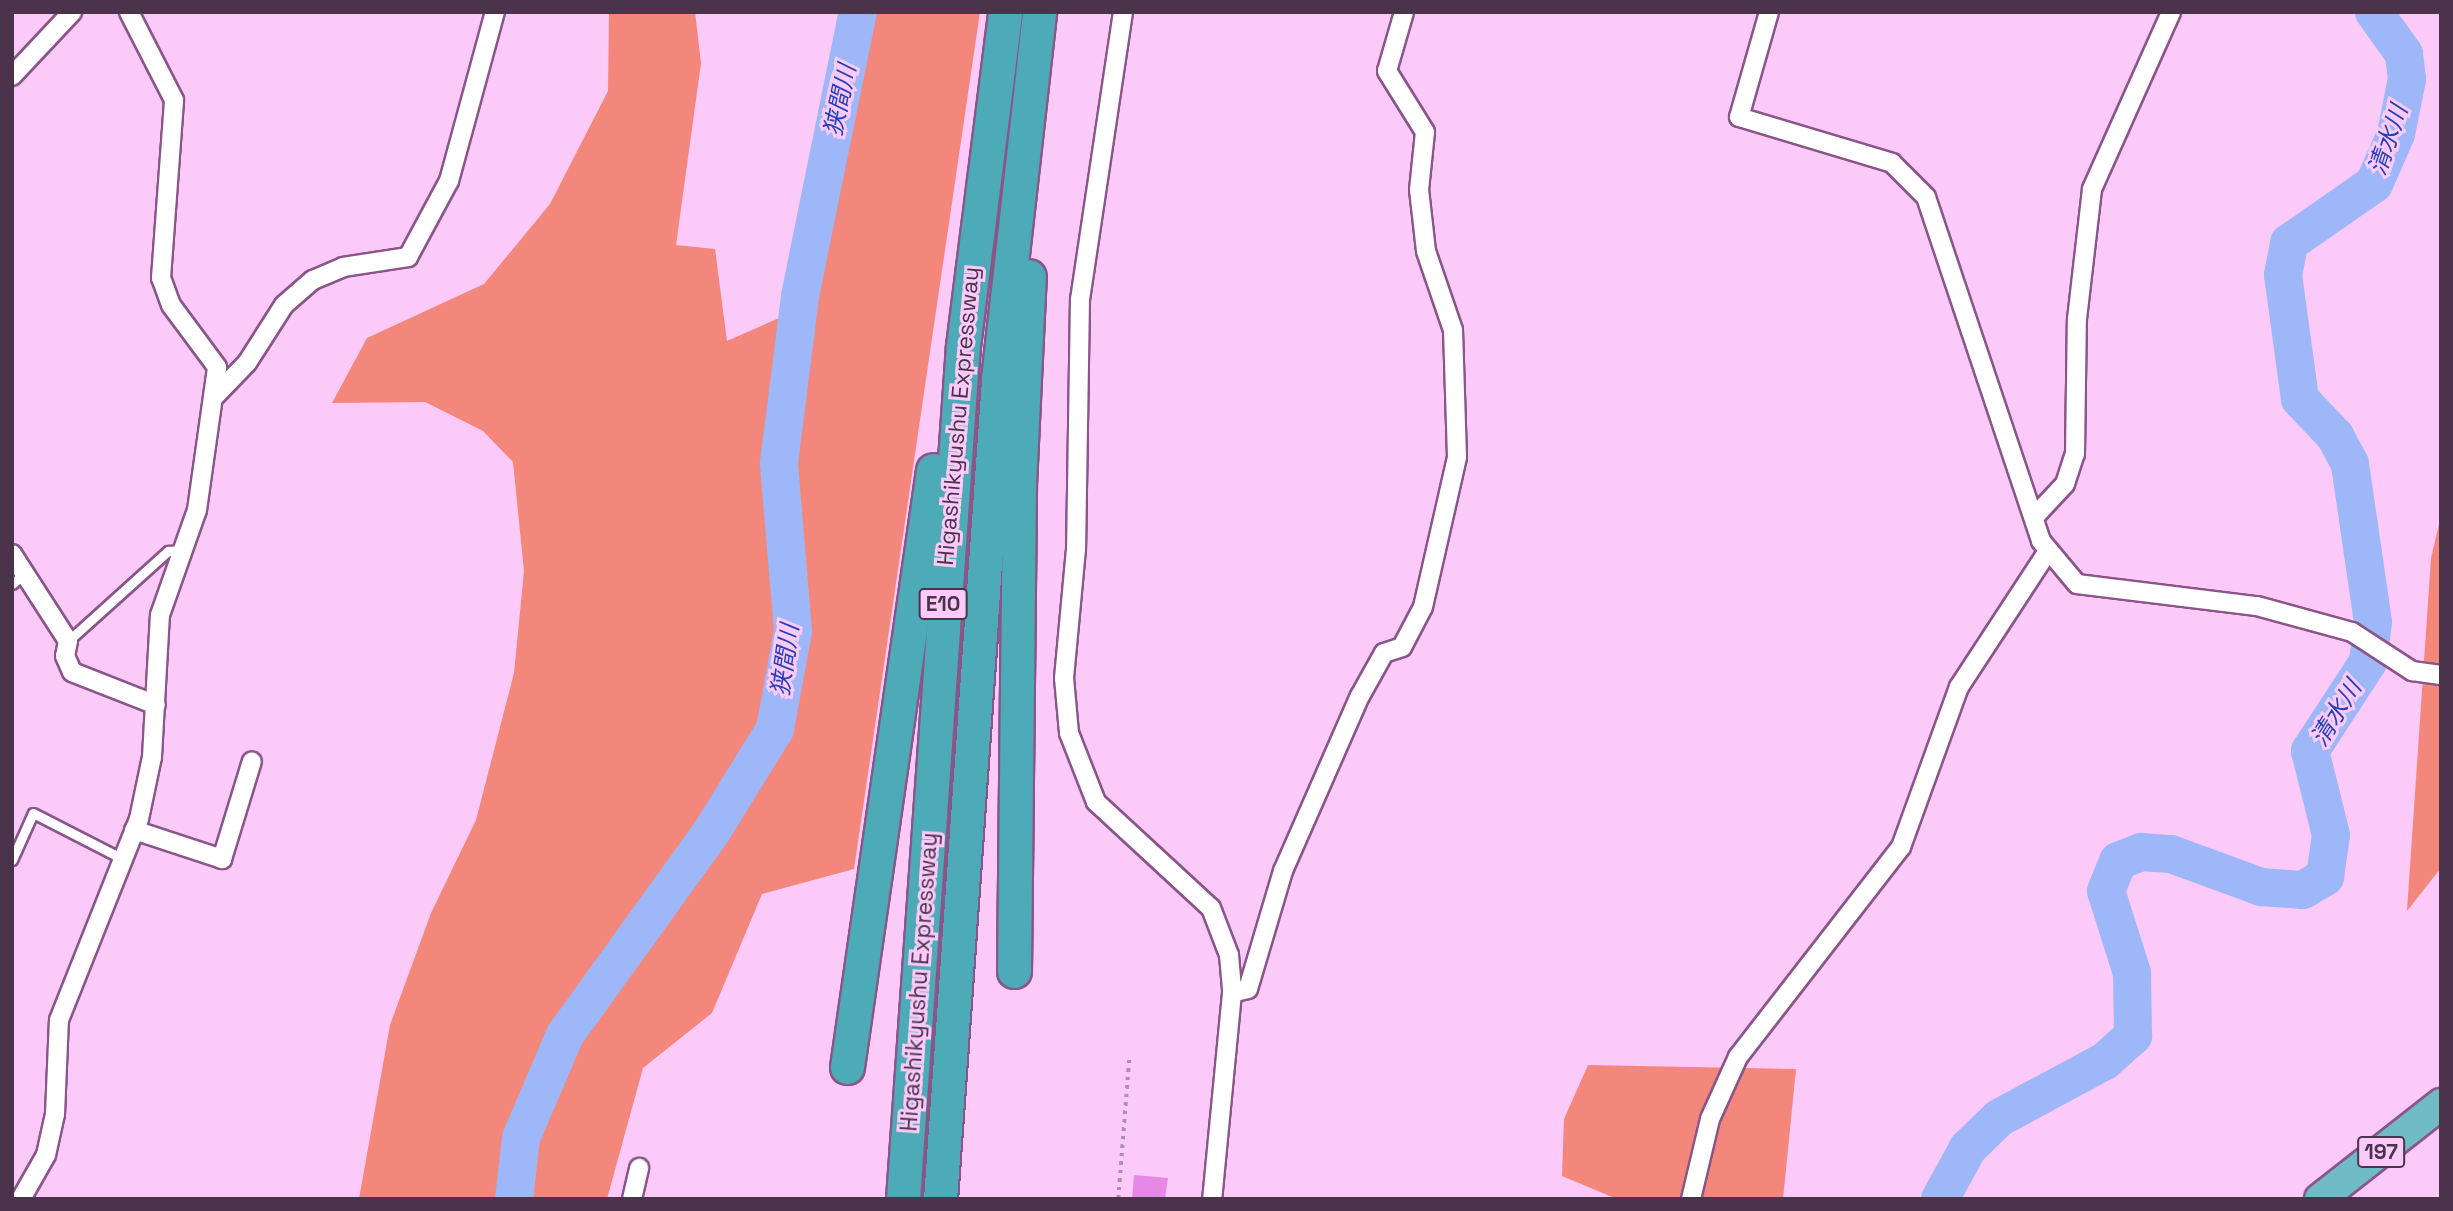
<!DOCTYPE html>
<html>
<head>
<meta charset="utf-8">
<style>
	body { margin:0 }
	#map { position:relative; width:2453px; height:1211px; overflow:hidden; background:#fbcaf9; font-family:"Space Grotesk","Noto Sans JP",sans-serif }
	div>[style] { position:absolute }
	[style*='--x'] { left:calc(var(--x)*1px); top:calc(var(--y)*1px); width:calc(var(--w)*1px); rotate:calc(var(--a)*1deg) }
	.green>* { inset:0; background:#f4877b }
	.river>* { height:38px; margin:-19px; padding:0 19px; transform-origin:19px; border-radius:19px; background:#9db7f8 }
	.building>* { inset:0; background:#e688e5 }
	.path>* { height:3.5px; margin-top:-1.75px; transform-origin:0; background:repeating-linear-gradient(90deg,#b28cb1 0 3.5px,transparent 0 8.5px) }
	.roads { filter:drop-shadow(2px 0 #8a558a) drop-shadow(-2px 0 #8a558a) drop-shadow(0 2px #8a558a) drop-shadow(0 -2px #8a558a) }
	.service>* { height:9px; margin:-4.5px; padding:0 4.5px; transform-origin:4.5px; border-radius:4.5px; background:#fff }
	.minor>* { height:18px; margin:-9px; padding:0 9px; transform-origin:9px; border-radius:9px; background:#fff }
	.trunk>* { height:30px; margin:-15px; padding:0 15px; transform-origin:15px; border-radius:15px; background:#70bcc6 }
	.motorway>* { height:33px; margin:-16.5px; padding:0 16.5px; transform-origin:16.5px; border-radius:16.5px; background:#4cabb7 }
	span { translate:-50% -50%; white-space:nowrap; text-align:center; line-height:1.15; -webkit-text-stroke:6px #fbcaf9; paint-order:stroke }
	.shield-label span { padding:2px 5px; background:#fbcaf9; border:2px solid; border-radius:5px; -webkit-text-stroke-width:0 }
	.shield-label { font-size:21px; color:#4b334b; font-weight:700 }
	.street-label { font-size:23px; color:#4b334b }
	.water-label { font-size:24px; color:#2440ba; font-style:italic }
	.frame { position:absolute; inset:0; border:14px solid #4b334b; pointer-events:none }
</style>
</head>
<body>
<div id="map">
	<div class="green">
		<div style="clip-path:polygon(609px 12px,695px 12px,701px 63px,676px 245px,715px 249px,727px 341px,811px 304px,876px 12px,980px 12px,854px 869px,762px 894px,712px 1013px,643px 1068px,607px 1199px,359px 1199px,390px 1025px,431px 913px,476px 820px,514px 673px,524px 571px,513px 462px,483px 431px,425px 402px,332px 403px,367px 338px,484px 284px,550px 204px,608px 91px)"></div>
		<div style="clip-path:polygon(2441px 516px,2441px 868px,2407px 911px,2431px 558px)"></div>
		<div style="clip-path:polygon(1588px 1065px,1796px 1069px,1783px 1199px,1617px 1199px,1562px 1176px,1564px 1119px)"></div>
	</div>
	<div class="river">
		<div style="--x:514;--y:1199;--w:61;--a:-83.5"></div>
		<div style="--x:521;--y:1138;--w:112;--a:-66.9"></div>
		<div style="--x:565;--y:1035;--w:251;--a:-54.2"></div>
		<div style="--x:712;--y:831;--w:120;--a:-58.3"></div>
		<div style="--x:775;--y:729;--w:100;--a:-79.6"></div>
		<div style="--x:793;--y:631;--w:169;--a:-94.8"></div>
		<div style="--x:779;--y:463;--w:168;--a:-82.8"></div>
		<div style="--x:800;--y:296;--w:290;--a:-78.5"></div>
		<div style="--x:1940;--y:1199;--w:58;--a:-61.2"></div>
		<div style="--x:1968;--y:1148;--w:43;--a:-44.1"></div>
		<div style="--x:1999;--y:1118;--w:120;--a:-28.3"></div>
		<div style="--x:2105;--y:1061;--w:38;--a:-42"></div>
		<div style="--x:2133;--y:1036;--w:63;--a:-90.9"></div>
		<div style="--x:2132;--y:973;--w:86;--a:-107.6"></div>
		<div style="--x:2106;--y:891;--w:32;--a:-68"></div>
		<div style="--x:2118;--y:861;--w:25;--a:-21"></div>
		<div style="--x:2141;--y:852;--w:30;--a:4"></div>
		<div style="--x:2171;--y:854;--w:96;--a:20.1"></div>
		<div style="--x:2261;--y:887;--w:42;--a:4.1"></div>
		<div style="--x:2303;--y:890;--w:26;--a:-31"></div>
		<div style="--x:2325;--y:877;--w:42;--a:-81.9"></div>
		<div style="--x:2331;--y:835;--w:87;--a:-104"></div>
		<div style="--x:2310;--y:751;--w:106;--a:-56.9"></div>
		<div style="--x:2368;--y:662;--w:40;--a:-82.9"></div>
		<div style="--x:2373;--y:622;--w:160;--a:-98.3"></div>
		<div style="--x:2350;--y:464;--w:32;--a:-118"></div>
		<div style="--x:2335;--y:436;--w:51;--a:-133.4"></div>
		<div style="--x:2300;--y:399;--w:125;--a:-97.8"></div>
		<div style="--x:2283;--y:275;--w:33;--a:-79"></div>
		<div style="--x:2289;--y:243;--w:103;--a:-34.8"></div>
		<div style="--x:2374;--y:184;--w:55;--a:-66.3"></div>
		<div style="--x:2396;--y:134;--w:56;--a:-78.7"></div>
		<div style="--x:2407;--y:79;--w:25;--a:-97"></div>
		<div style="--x:2404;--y:54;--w:52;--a:-125.5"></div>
	</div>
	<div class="building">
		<div style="clip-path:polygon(1134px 1175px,1168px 1178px,1165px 1199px,1132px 1199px)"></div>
	</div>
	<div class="path">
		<div style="--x:1118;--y:1199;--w:140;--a:-85.5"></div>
	</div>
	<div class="roads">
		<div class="service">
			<div style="--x:12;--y:584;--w:17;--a:-40"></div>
			<div style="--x:68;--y:641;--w:135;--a:-42"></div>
			<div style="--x:168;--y:551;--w:13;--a:-4"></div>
			<div style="--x:12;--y:860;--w:51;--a:-65.9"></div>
			<div style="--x:33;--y:813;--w:101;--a:27.1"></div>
		</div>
		<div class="minor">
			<div style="--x:1123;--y:12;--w:290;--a:98.5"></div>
			<div style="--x:1080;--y:299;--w:250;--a:90.9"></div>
			<div style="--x:1076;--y:549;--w:130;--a:95.3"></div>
			<div style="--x:1064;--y:678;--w:55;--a:84.8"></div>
			<div style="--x:1069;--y:733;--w:74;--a:68.6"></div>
			<div style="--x:1096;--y:802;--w:156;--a:42.7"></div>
			<div style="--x:1211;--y:908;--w:50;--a:69"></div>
			<div style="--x:1229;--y:955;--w:38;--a:85"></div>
			<div style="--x:1232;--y:993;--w:207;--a:95.5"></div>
			<div style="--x:1769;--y:12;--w:109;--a:105.9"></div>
			<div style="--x:1739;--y:117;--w:160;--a:16.7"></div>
			<div style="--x:1892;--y:163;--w:48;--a:45"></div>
			<div style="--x:1926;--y:197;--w:363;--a:71.5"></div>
			<div style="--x:2041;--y:541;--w:56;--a:50.1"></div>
			<div style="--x:2077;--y:584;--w:181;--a:7"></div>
			<div style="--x:2257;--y:606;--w:98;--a:15.3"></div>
			<div style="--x:2352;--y:632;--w:72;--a:33"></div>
			<div style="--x:2412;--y:671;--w:29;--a:8"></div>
			<div style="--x:12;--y:76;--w:88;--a:-46.8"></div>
			<div style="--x:214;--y:397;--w:47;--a:-45.9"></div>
			<div style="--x:247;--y:363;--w:69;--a:-57.5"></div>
			<div style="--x:284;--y:305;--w:38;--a:-41"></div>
			<div style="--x:313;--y:280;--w:33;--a:-23"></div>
			<div style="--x:343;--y:267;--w:66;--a:-8.7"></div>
			<div style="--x:408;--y:257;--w:86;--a:-61.7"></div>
			<div style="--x:449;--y:181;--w:175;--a:-74.8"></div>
			<div style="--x:2036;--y:515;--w:42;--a:-46.9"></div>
			<div style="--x:2065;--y:484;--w:32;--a:-72"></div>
			<div style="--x:2075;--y:454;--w:135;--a:-89.2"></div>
			<div style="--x:2077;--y:319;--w:131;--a:-83.4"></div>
			<div style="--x:2092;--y:189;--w:194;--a:-65.9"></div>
			<div style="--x:12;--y:554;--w:103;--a:57.2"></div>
			<div style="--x:68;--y:641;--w:15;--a:101"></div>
			<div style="--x:65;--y:656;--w:17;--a:66"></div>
			<div style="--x:72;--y:672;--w:90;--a:21.4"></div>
			<div style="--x:134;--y:830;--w:93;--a:18.2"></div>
			<div style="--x:222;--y:859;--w:102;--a:-73"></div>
			<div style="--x:1232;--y:993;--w:16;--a:-14"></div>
			<div style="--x:1248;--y:989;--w:123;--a:-73.5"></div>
			<div style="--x:1283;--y:871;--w:191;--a:-66.3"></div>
			<div style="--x:1360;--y:696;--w:49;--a:-60.8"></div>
			<div style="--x:1384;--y:653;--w:19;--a:-18"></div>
			<div style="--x:1402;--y:647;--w:45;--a:-62.3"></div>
			<div style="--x:1423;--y:607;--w:154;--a:-77.2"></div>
			<div style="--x:1457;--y:457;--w:127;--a:-91.8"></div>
			<div style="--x:1453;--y:330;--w:83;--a:-108.9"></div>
			<div style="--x:1426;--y:251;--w:61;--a:-96.5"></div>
			<div style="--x:1419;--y:190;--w:58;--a:-84.1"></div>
			<div style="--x:1425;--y:132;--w:72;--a:-121.9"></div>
			<div style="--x:1387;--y:71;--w:61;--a:-73.9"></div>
			<div style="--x:21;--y:1199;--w:51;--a:-60.4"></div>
			<div style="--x:46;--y:1155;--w:42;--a:-77.6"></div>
			<div style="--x:55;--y:1114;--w:94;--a:-87.6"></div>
			<div style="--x:59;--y:1020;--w:216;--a:-68.3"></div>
			<div style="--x:139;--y:819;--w:63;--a:-78.2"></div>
			<div style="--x:152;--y:757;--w:142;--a:-86.8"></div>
			<div style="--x:160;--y:615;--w:111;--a:-70.6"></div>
			<div style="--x:197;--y:510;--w:144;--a:-82"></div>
			<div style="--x:217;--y:367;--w:77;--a:-126.6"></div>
			<div style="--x:171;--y:305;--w:29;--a:-110"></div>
			<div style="--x:161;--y:278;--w:178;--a:-85.8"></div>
			<div style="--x:174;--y:100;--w:99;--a:-117.1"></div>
			<div style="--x:632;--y:1199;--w:32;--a:-77"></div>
			<div style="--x:1691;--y:1199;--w:82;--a:-76.6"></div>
			<div style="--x:1710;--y:1119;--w:68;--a:-65.7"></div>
			<div style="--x:1738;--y:1057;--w:266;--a:-52.2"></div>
			<div style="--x:1901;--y:847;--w:170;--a:-70.1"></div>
			<div style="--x:1959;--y:687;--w:163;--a:-56.8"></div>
		</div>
		<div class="trunk">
			<div style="--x:2320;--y:1199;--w:154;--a:-38.1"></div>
		</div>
		<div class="motorway">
			<div style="--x:1014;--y:971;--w:486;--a:-89.4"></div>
			<div style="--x:1019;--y:485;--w:209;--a:-87.3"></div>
			<div style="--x:847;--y:1067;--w:603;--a:-81.8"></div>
			<div style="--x:903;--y:1199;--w:855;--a:-85.98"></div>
			<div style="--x:963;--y:346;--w:337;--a:-82.8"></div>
			<div style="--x:940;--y:1199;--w:822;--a:-85.95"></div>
			<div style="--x:998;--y:379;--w:369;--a:-83.6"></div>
		</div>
	</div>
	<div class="shield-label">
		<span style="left:943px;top:604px">E10</span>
		<span style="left:2381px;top:1152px">197</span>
	</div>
	<div class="street-label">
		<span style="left:958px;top:416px;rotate:-85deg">Higashikyushu Expressway</span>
		<span style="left:919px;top:982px;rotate:-86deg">Higashikyushu Expressway</span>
	</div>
	<div class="water-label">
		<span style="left:840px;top:100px;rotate:-78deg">狭間川</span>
		<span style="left:2388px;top:140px;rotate:-71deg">清水川</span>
		<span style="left:785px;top:660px;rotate:-82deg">狭間川</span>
		<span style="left:2336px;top:713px;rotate:-58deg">清水川</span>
	</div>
	<div class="frame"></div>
</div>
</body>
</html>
